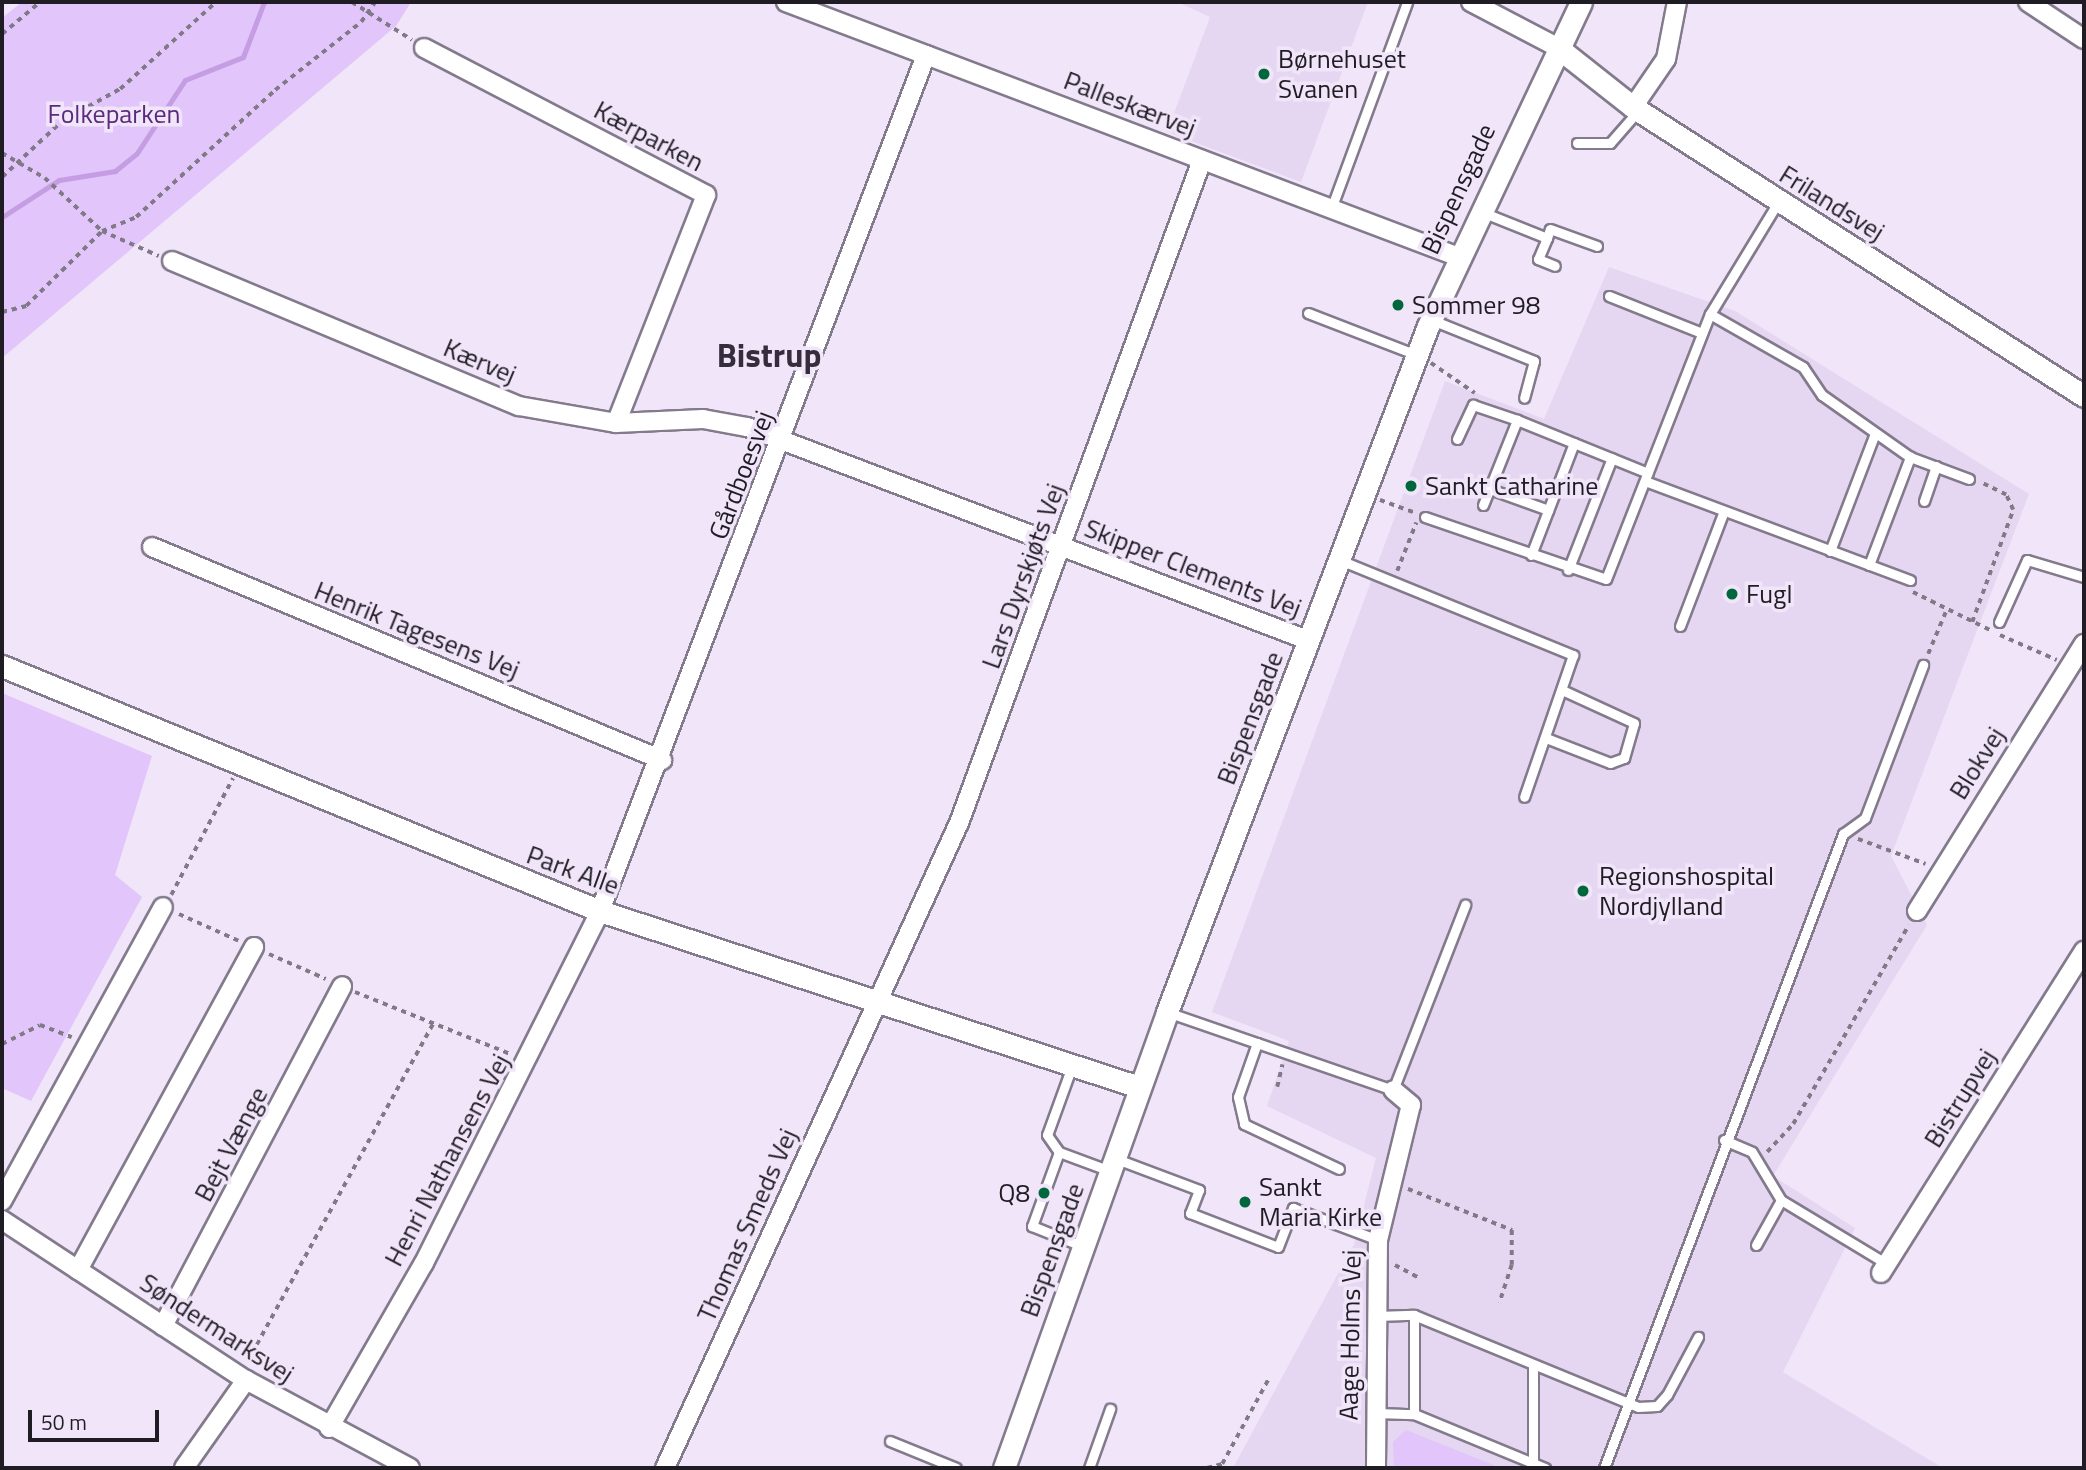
<!DOCTYPE html>
<html>
<head>
<meta charset="utf-8">
<style>
	body { margin:0 }
	#map { position:relative; width:2086px; height:1470px; overflow:hidden; background:#f0e5f9; font-family:"Titillium Web",sans-serif }
	div>[style] { position:absolute }
	[style*='--x'] { left:calc(var(--x)*1px); top:calc(var(--y)*1px); width:calc(var(--w)*1px); rotate:calc(var(--a)*1deg) }
	.built>* { inset:0; background:#e5d7f1 }
	.green>* { inset:0; background:#e2c5fa }
	.stream>* { height:5px; margin:-2.5px; padding:0 2.5px; transform-origin:2.5px; border-radius:2.5px; background:#c49de3 }
	.path>* { height:3.5px; margin-top:-1.75px; transform-origin:0; background:repeating-linear-gradient(90deg,#807986 0 5px,transparent 0 10px) }
	.roads { filter:drop-shadow(2px 0 #837a8c) drop-shadow(-2px 0 #837a8c) drop-shadow(0 2px #837a8c) drop-shadow(0 -2px #837a8c) }
	.service>* { height:9px; margin:-4.5px; padding:0 4.5px; transform-origin:4.5px; border-radius:4.5px; background:#fff }
	.minor>* { height:18px; margin:-9px; padding:0 9px; transform-origin:9px; border-radius:9px; background:#fff }
	.tertiary>* { height:21px; margin:-10.5px; padding:0 10.5px; transform-origin:10.5px; border-radius:10.5px; background:#fff }
	.dots>* { width:19px; height:19px; translate:-50% -50%; box-sizing:border-box; border:4px solid #f0e5f9; border-radius:50% }
	span { translate:-50% -50%; white-space:nowrap; text-align:center; line-height:1.15; -webkit-text-stroke:7px #f0e5f9; paint-order:stroke }
	.poi-label { font-size:26px; color:#201c23 }
	.left { translate:0 -50%; text-align:left }
	.right { translate:-100% -50%; text-align:right }
	.street-label { font-size:26px; color:#201c23 }
	.park-label { font-size:26px; color:#5c2a7c }
	.district-label { font-size:33px; color:#352d3c; font-weight:700 }
	.frame { position:absolute; inset:0; border:4px solid #201c23; pointer-events:none }
	.scale { position:absolute; left:28px; top:1410px; width:131px; height:32px; box-sizing:border-box; border:4px solid #201c23; border-top:0; padding-left:9px; font-size:21px; line-height:24px; white-space:nowrap; color:#201c23; -webkit-text-stroke:5px #f0e5f9; paint-order:stroke }
</style>
</head>
<body>
<div id="map">
	<div class="built">
		<div style="clip-path:polygon(1177px 2px,1368px 2px,1301px 182px,1167px 132px,1210px 17px)"></div>
		<div style="clip-path:polygon(1609px 267px,1735px 311px,2029px 494px,1891px 856px,1927px 925px,1773px 1176px,1855px 1228px,1783px 1372px,1943px 1468px,1233px 1468px,1354px 1244px,1376px 1158px,1267px 1106px,1289px 1041px,1212px 1012px,1445px 381px,1544px 419px)"></div>
	</div>
	<div class="green">
		<div style="clip-path:polygon(22px 2px,411px 2px,396px 26px,2px 358px,2px 18px)"></div>
		<div style="clip-path:polygon(2px 693px,152px 756px,115px 875px,142px 897px,31px 1101px,2px 1088px)"></div>
		<div style="clip-path:polygon(1406px 1430px,1501px 1468px,1394px 1468px,1393px 1442px)"></div>
	</div>
	<div class="stream">
		<div style="--x:2;--y:217;--w:68;--a:-33"></div>
		<div style="--x:59;--y:180;--w:57;--a:-9.1"></div>
		<div style="--x:115;--y:171;--w:28;--a:-39"></div>
		<div style="--x:137;--y:153;--w:87;--a:-56.7"></div>
		<div style="--x:185;--y:80;--w:62;--a:-21.6"></div>
		<div style="--x:243;--y:57;--w:59;--a:-69.1"></div>
	</div>
	<div class="path">
		<div style="--x:352;--y:2;--w:71;--a:32.3"></div>
		<div style="--x:2;--y:34;--w:50;--a:-40.1"></div>
		<div style="--x:2;--y:153;--w:50;--a:30.2"></div>
		<div style="--x:45;--y:178;--w:78;--a:42.9"></div>
		<div style="--x:102;--y:231;--w:62;--a:23.7"></div>
		<div style="--x:2;--y:177;--w:82;--a:-43"></div>
		<div style="--x:62;--y:121;--w:66;--a:-28.9"></div>
		<div style="--x:120;--y:89;--w:130;--a:-42.2"></div>
		<div style="--x:2;--y:312;--w:25;--a:-14"></div>
		<div style="--x:26;--y:306;--w:107;--a:-44.6"></div>
		<div style="--x:102;--y:231;--w:37;--a:-22"></div>
		<div style="--x:136;--y:217;--w:188;--a:-42.4"></div>
		<div style="--x:275;--y:90;--w:110;--a:-38.3"></div>
		<div style="--x:361;--y:22;--w:24;--a:-55"></div>
		<div style="--x:1431;--y:363;--w:53;--a:34.3"></div>
		<div style="--x:1380;--y:500;--w:37;--a:20"></div>
		<div style="--x:1397;--y:571;--w:52;--a:-68.4"></div>
		<div style="--x:1913;--y:592;--w:86;--a:26.3"></div>
		<div style="--x:1972;--y:622;--w:119;--a:-69.9"></div>
		<div style="--x:2013;--y:510;--w:17;--a:-115"></div>
		<div style="--x:2006;--y:495;--w:28;--a:-154"></div>
		<div style="--x:2000;--y:635;--w:62;--a:23.7"></div>
		<div style="--x:1928;--y:654;--w:47;--a:-67.3"></div>
		<div style="--x:1858;--y:839;--w:72;--a:20.2"></div>
		<div style="--x:171;--y:895;--w:132;--a:-62.1"></div>
		<div style="--x:179;--y:914;--w:66;--a:24.2"></div>
		<div style="--x:269;--y:954;--w:62;--a:23.7"></div>
		<div style="--x:355;--y:992;--w:167;--a:21.8"></div>
		<div style="--x:2;--y:1044;--w:42;--a:-26.6"></div>
		<div style="--x:40;--y:1025;--w:34;--a:21"></div>
		<div style="--x:1277;--y:1087;--w:23;--a:-77"></div>
		<div style="--x:1767;--y:1152;--w:38;--a:-47"></div>
		<div style="--x:1793;--y:1124;--w:230;--a:-59.8"></div>
		<div style="--x:1408;--y:1189;--w:112;--a:21.5"></div>
		<div style="--x:1512;--y:1230;--w:35;--a:90"></div>
		<div style="--x:1512;--y:1265;--w:40;--a:108"></div>
		<div style="--x:1395;--y:1265;--w:26;--a:28"></div>
		<div style="--x:247;--y:1362;--w:387;--a:-61.2"></div>
		<div style="--x:1207;--y:1468;--w:16;--a:-15"></div>
		<div style="--x:1222;--y:1464;--w:98;--a:-61.3"></div>
	</div>
	<div class="roads">
		<div class="service">
			<div style="--x:1577;--y:143;--w:33;--a:0"></div>
			<div style="--x:1610;--y:143;--w:43;--a:-48.8"></div>
			<div style="--x:1331;--y:209;--w:221;--a:-69.8"></div>
			<div style="--x:1482;--y:212;--w:70;--a:21.8"></div>
			<div style="--x:1547;--y:238;--w:23;--a:113"></div>
			<div style="--x:1538;--y:259;--w:18;--a:22"></div>
			<div style="--x:1547;--y:238;--w:9;--a:-72"></div>
			<div style="--x:1550;--y:229;--w:50;--a:19.9"></div>
			<div style="--x:1609;--y:296;--w:100;--a:21.7"></div>
			<div style="--x:1308;--y:313;--w:117;--a:21.1"></div>
			<div style="--x:1710;--y:314;--w:107;--a:29.7"></div>
			<div style="--x:1803;--y:367;--w:34;--a:56"></div>
			<div style="--x:1822;--y:395;--w:108;--a:35.2"></div>
			<div style="--x:1910;--y:457;--w:63;--a:20.4"></div>
			<div style="--x:1432;--y:320;--w:110;--a:21.9"></div>
			<div style="--x:1534;--y:361;--w:38;--a:105"></div>
			<div style="--x:1457;--y:439;--w:38;--a:-65"></div>
			<div style="--x:1473;--y:405;--w:46;--a:18.8"></div>
			<div style="--x:1645;--y:481;--w:283;--a:20.5"></div>
			<div style="--x:1490;--y:489;--w:62;--a:19.9"></div>
			<div style="--x:1924;--y:501;--w:37;--a:-71"></div>
			<div style="--x:1483;--y:505;--w:92;--a:-68.2"></div>
			<div style="--x:1517;--y:420;--w:141;--a:22"></div>
			<div style="--x:1425;--y:517;--w:191;--a:18.9"></div>
			<div style="--x:1606;--y:579;--w:285;--a:-68.6"></div>
			<div style="--x:1710;--y:314;--w:131;--a:-58.7"></div>
			<div style="--x:1830;--y:551;--w:126;--a:-69.1"></div>
			<div style="--x:1531;--y:555;--w:120;--a:-69"></div>
			<div style="--x:1340;--y:560;--w:252;--a:22.2"></div>
			<div style="--x:1573;--y:655;--w:150;--a:109"></div>
			<div style="--x:1869;--y:565;--w:116;--a:-69.2"></div>
			<div style="--x:1568;--y:570;--w:120;--a:-68.6"></div>
			<div style="--x:1999;--y:622;--w:68;--a:-65.7"></div>
			<div style="--x:2027;--y:560;--w:59;--a:16.6"></div>
			<div style="--x:1680;--y:626;--w:123;--a:-69.1"></div>
			<div style="--x:1546;--y:738;--w:69;--a:21.3"></div>
			<div style="--x:1610;--y:763;--w:15;--a:-20"></div>
			<div style="--x:1624;--y:758;--w:36;--a:-74"></div>
			<div style="--x:1634;--y:723;--w:77;--a:-155.4"></div>
			<div style="--x:1167;--y:1012;--w:95;--a:19"></div>
			<div style="--x:1257;--y:1043;--w:57;--a:109.4"></div>
			<div style="--x:1238;--y:1097;--w:28;--a:77"></div>
			<div style="--x:1244;--y:1124;--w:105;--a:25.3"></div>
			<div style="--x:1257;--y:1043;--w:144;--a:19.1"></div>
			<div style="--x:1393;--y:1090;--w:199;--a:-68.7"></div>
			<div style="--x:1072;--y:1066;--w:73;--a:109.9"></div>
			<div style="--x:1047;--y:1135;--w:21;--a:55"></div>
			<div style="--x:1059;--y:1152;--w:79;--a:110"></div>
			<div style="--x:1032;--y:1226;--w:54;--a:21.8"></div>
			<div style="--x:1724;--y:1140;--w:30;--a:23"></div>
			<div style="--x:1752;--y:1152;--w:56;--a:58.9"></div>
			<div style="--x:1781;--y:1200;--w:124;--a:31.1"></div>
			<div style="--x:1059;--y:1152;--w:54;--a:20.4"></div>
			<div style="--x:1114;--y:1158;--w:91;--a:20.6"></div>
			<div style="--x:1199;--y:1190;--w:25;--a:111"></div>
			<div style="--x:1190;--y:1213;--w:94;--a:21.1"></div>
			<div style="--x:1278;--y:1247;--w:42;--a:-69"></div>
			<div style="--x:1293;--y:1208;--w:91;--a:20.6"></div>
			<div style="--x:1756;--y:1245;--w:51;--a:-60.9"></div>
			<div style="--x:1414;--y:1315;--w:99;--a:90"></div>
			<div style="--x:1376;--y:1316;--w:38;--a:-2"></div>
			<div style="--x:1414;--y:1315;--w:242;--a:22.3"></div>
			<div style="--x:1638;--y:1407;--w:19;--a:-3"></div>
			<div style="--x:1657;--y:1406;--w:15;--a:-48"></div>
			<div style="--x:1667;--y:1395;--w:66;--a:-61.9"></div>
			<div style="--x:1533;--y:1365;--w:102;--a:90"></div>
			<div style="--x:1376;--y:1413;--w:38;--a:2"></div>
			<div style="--x:1414;--y:1414;--w:142;--a:22.4"></div>
			<div style="--x:890;--y:1441;--w:71;--a:22.2"></div>
			<div style="--x:1089;--y:1468;--w:63;--a:-70.4"></div>
			<div style="--x:1604;--y:1468;--w:678;--a:-69.34"></div>
			<div style="--x:1843;--y:834;--w:27;--a:-36"></div>
			<div style="--x:1865;--y:818;--w:164;--a:-69.2"></div>
		</div>
		<div class="minor">
			<div style="--x:786;--y:2;--w:717;--a:20.76"></div>
			<div style="--x:1471;--y:2;--w:97;--a:27.6"></div>
			<div style="--x:2028;--y:2;--w:67;--a:33.5"></div>
			<div style="--x:424;--y:48;--w:318;--a:27.5"></div>
			<div style="--x:706;--y:195;--w:245;--a:111.5"></div>
			<div style="--x:1633;--y:107;--w:58;--a:-55.5"></div>
			<div style="--x:1666;--y:59;--w:58;--a:-79.1"></div>
			<div style="--x:172;--y:261;--w:376;--a:22.7"></div>
			<div style="--x:519;--y:406;--w:98;--a:9.9"></div>
			<div style="--x:616;--y:423;--w:87;--a:-2.6"></div>
			<div style="--x:703;--y:419;--w:45;--a:10.3"></div>
			<div style="--x:747;--y:427;--w:602;--a:20.81"></div>
			<div style="--x:152;--y:547;--w:553;--a:22.67"></div>
			<div style="--x:1917;--y:911;--w:315;--a:-58"></div>
			<div style="--x:2;--y:1201;--w:335;--a:-61.3"></div>
			<div style="--x:2;--y:1220;--w:292;--a:33.3"></div>
			<div style="--x:246;--y:1380;--w:186;--a:28.2"></div>
			<div style="--x:78;--y:1270;--w:368;--a:-61.4"></div>
			<div style="--x:1881;--y:1273;--w:381;--a:-57.8"></div>
			<div style="--x:163;--y:1326;--w:384;--a:-62.2"></div>
			<div style="--x:329;--y:1428;--w:190;--a:-60.1"></div>
			<div style="--x:424;--y:1263;--w:394;--a:-63.4"></div>
			<div style="--x:600;--y:911;--w:916;--a:-69.15"></div>
			<div style="--x:184;--y:1468;--w:108;--a:-54.8"></div>
			<div style="--x:665;--y:1468;--w:709;--a:-65.5"></div>
			<div style="--x:959;--y:823;--w:706;--a:-69.87"></div>
			<div style="--x:1376;--y:1468;--w:228;--a:-89.5"></div>
			<div style="--x:1378;--y:1240;--w:139;--a:-76.3"></div>
			<div style="--x:1411;--y:1105;--w:23;--a:-140"></div>
		</div>
		<div class="tertiary">
			<div style="--x:1557;--y:47;--w:97;--a:38.3"></div>
			<div style="--x:1633;--y:107;--w:536;--a:32.65"></div>
			<div style="--x:2;--y:666;--w:646;--a:22.28"></div>
			<div style="--x:600;--y:911;--w:567;--a:18.08"></div>
			<div style="--x:1004;--y:1468;--w:484;--a:-70.3"></div>
			<div style="--x:1167;--y:1012;--w:734;--a:-69.17"></div>
			<div style="--x:1428;--y:326;--w:358;--a:-64.7"></div>
		</div>
	</div>
	<div class="dots">
		<div style="left:1264px;top:74px;background:#00673d"></div>
		<div style="left:1398px;top:305px;background:#00673d"></div>
		<div style="left:1411px;top:486px;background:#00673d"></div>
		<div style="left:1732px;top:594px;background:#00673d"></div>
		<div style="left:1583px;top:891px;background:#00673d"></div>
		<div style="left:1044px;top:1193px;background:#00673d"></div>
		<div style="left:1245px;top:1202px;background:#00673d"></div>
	</div>
	<div class="poi-label">
		<span class="left" style="left:1278px;top:74px">Børnehuset<br>Svanen</span>
		<span class="left" style="left:1412px;top:305px">Sommer 98</span>
		<span class="left" style="left:1425px;top:486px">Sankt Catharine</span>
		<span class="left" style="left:1746px;top:594px">Fugl</span>
		<span class="left" style="left:1599px;top:891px">Regionshospital<br>Nordjylland</span>
		<span class="left" style="left:1259px;top:1202px">Sankt<br>Maria Kirke</span>
		<span class="right" style="left:1030px;top:1193px">Q8</span>
	</div>
	<div class="street-label">
		<span style="left:1130px;top:104px;rotate:21deg">Palleskærvej</span>
		<span style="left:649px;top:136px;rotate:28deg">Kærparken</span>
		<span style="left:1458px;top:189px;rotate:-65deg">Bispensgade</span>
		<span style="left:1832px;top:203px;rotate:32deg">Frilandsvej</span>
		<span style="left:480px;top:361px;rotate:23deg">Kærvej</span>
		<span style="left:741px;top:475px;rotate:-69deg">Gårdboesvej</span>
		<span style="left:1193px;top:568px;rotate:21deg">Skipper Clements Vej</span>
		<span style="left:1023px;top:576px;rotate:-70deg">Lars Dyrskjøts Vej</span>
		<span style="left:417px;top:630px;rotate:22deg">Henrik Tagesens Vej</span>
		<span style="left:1250px;top:718px;rotate:-69deg">Bispensgade</span>
		<span style="left:1977px;top:763px;rotate:-58deg">Blokvej</span>
		<span style="left:573px;top:870px;rotate:20deg">Park Alle</span>
		<span style="left:1960px;top:1098px;rotate:-58deg">Bistrupvej</span>
		<span style="left:231px;top:1144px;rotate:-62deg">Bejt Vænge</span>
		<span style="left:447px;top:1160px;rotate:-62deg">Henri Nathansens Vej</span>
		<span style="left:747px;top:1225px;rotate:-66deg">Thomas Smeds Vej</span>
		<span style="left:1052px;top:1250px;rotate:-70deg">Bispensgade</span>
		<span style="left:217px;top:1328px;rotate:33deg">Søndermarksvej</span>
		<span style="left:1350px;top:1335px;rotate:-89deg">Aage Holms Vej</span>
	</div>
	<div class="park-label">
		<span style="left:114px;top:114px">Folkeparken</span>
	</div>
	<div class="district-label">
		<span style="left:769px;top:356px">Bistrup</span>
	</div>
	<div class="frame"></div>
	<div class="scale">50 m</div>
</div>
</body>
</html>
